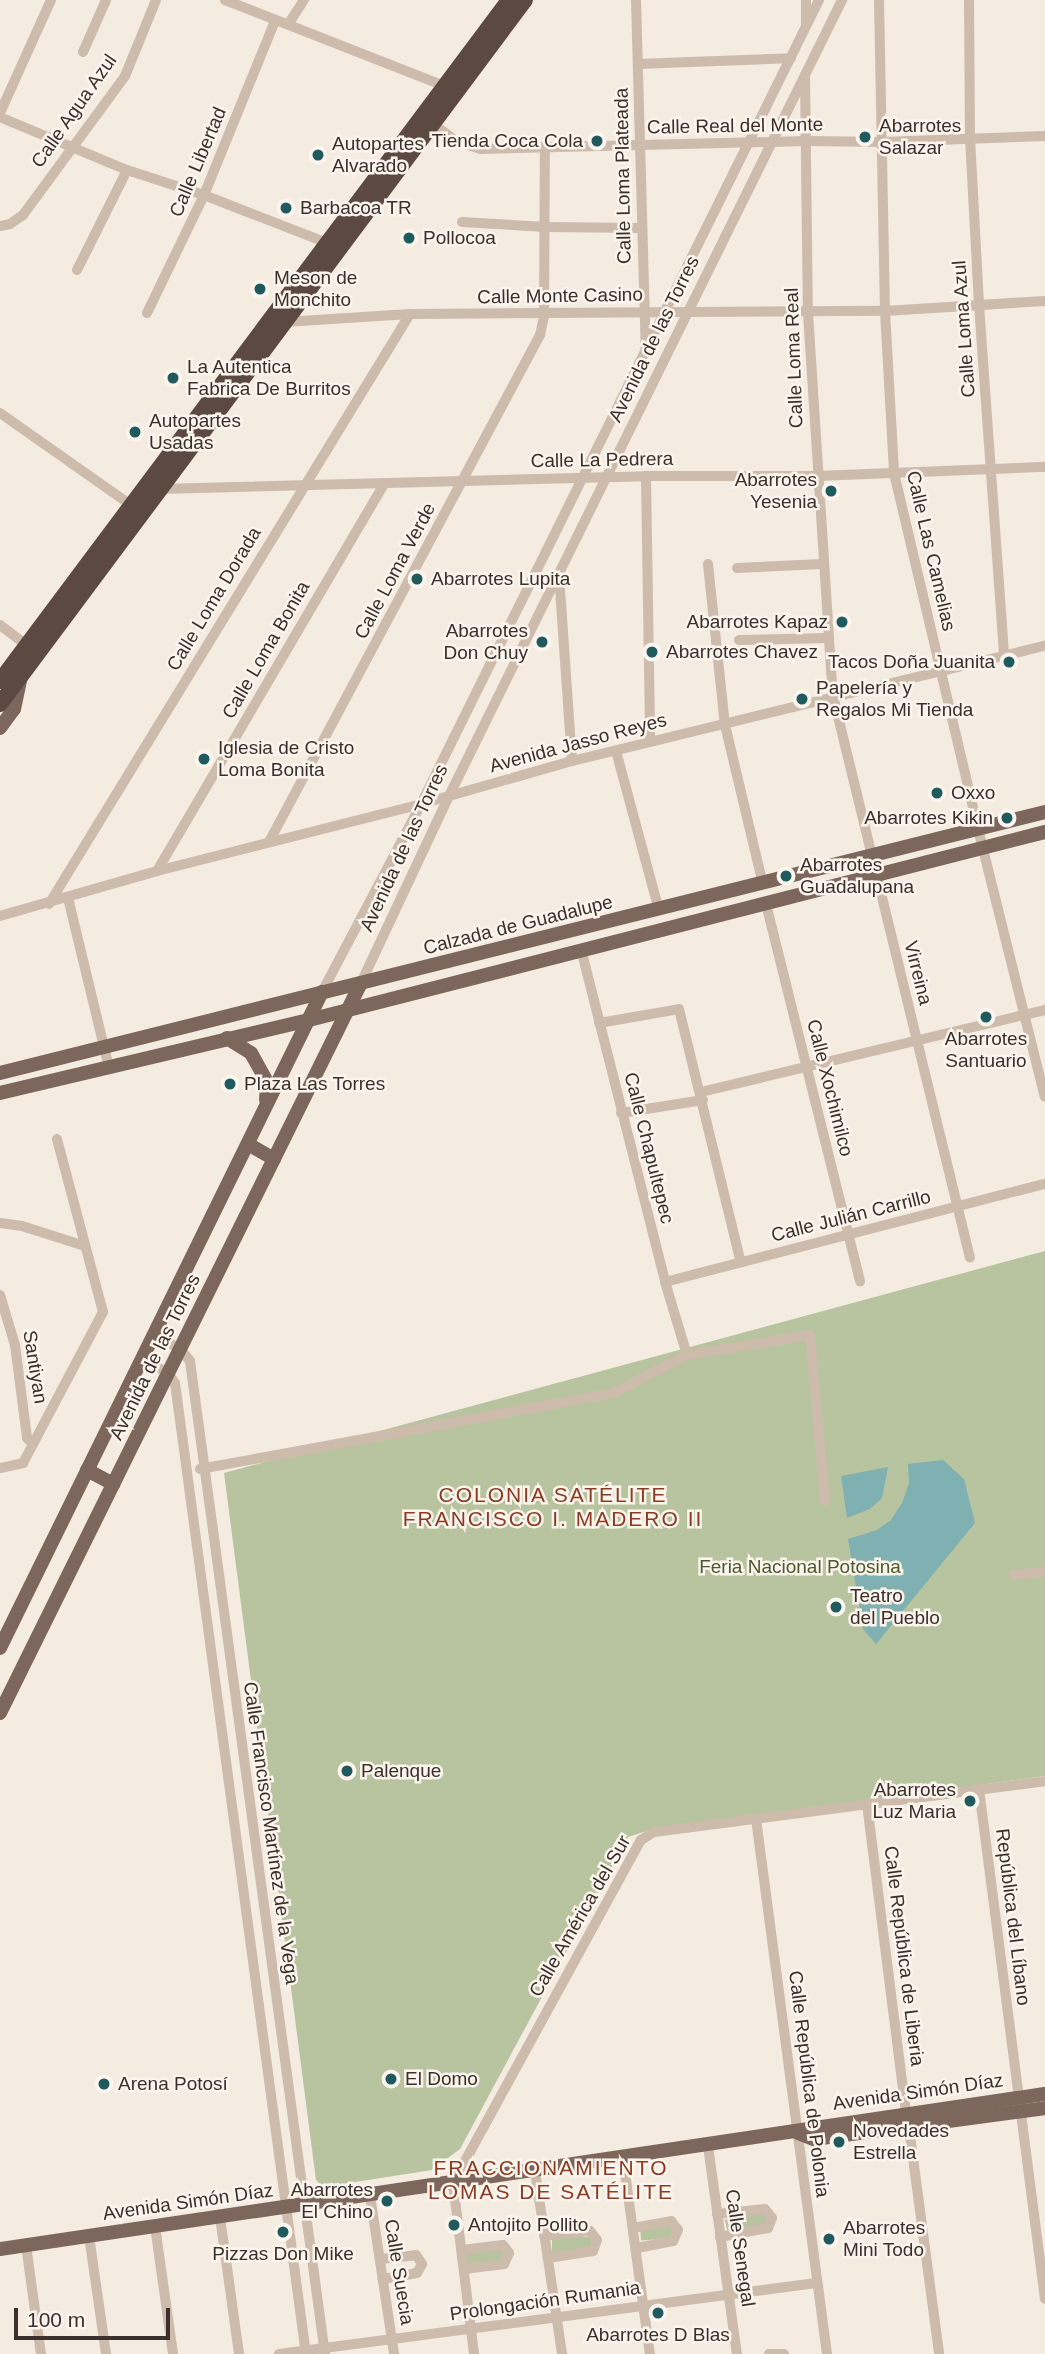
<!DOCTYPE html>
<html>
<head>
<meta charset="utf-8">
<style>
	body { margin:0 }
	#map { position:relative; width:1045px; height:2354px; overflow:hidden; background:#f4ebe1; font-family:Arial,sans-serif }
	div>[style] { position:absolute }
	[style*='--x'] { left:calc(var(--x)*1px); top:calc(var(--y)*1px); width:calc(var(--w)*1px); rotate:calc(var(--a)*1deg) }
	.green>* { inset:0; background:#b8c4a0; transform-origin:0 0 }
	.water>* { inset:0; background:#7fb0b2 }
	.minor>* { height:10px; margin:-5px; padding:0 5px; transform-origin:5px; border-radius:5px; background:#cdbbac }
	.major>* { height:14px; margin:-7px; padding:0 7px; transform-origin:7px; border-radius:7px; background:#7d675c }
	.highway>* { height:16px; margin:-8px; padding:0 8px; transform-origin:8px; border-radius:8px; background:#5c4a42 }
	.dots>* { width:19px; height:19px; translate:-50% -50%; box-sizing:border-box; border:4px solid #fbf5ee; border-radius:50% }
	span { translate:-50% -50%; white-space:nowrap; text-align:center; line-height:1.15; -webkit-text-stroke:5px #fbf5ee; paint-order:stroke }
	.street-label { font-size:19px; color:#3b302b }
	.poi-label { font-size:19px; color:#3b302b }
	.left { translate:0 -50%; text-align:left }
	.right { translate:-100% -50%; text-align:right }
	.park-label { font-size:19px; color:#4a5a2e }
	.neighbourhood-label { font-size:21px; color:#8c3b22; letter-spacing:2px }
	.scale { position:absolute; left:14px; top:2308px; width:156px; height:32px; box-sizing:border-box; border:4px solid #3b302b; border-top:0; padding-left:9px; font-size:21px; line-height:24px; white-space:nowrap; color:#3b302b; -webkit-text-stroke:5px #fbf5ee; paint-order:stroke }
</style>
</head>
<body>
<div id="map">
	<div class="green">
		<div style="clip-path:polygon(1045px 1251px,1045px 1776px,653px 1829px,628px 1837px,460px 2149px,432px 2170px,323px 2187px,316px 2180px,224px 1473px)"></div>
		<div style="left:765px;top:2211px;width:14px;height:41px;rotate:78deg"></div>
		<div style="left:675px;top:2224px;width:14px;height:35px;rotate:86deg"></div>
		<div style="left:591px;top:2237px;width:15px;height:39px;rotate:90deg"></div>
		<div style="clip-path:polygon(506px 2249px,508px 2265px,467px 2265px,466px 2252px)"></div>
	</div>
	<div class="water">
		<div style="clip-path:polygon(943px 1460px,964px 1479px,975px 1523px,876px 1644px,863px 1629px,848px 1539px,877px 1530px,891px 1520px,902px 1503px,909px 1483px,908px 1464px)"></div>
		<div style="clip-path:polygon(888px 1467px,882px 1498px,870px 1509px,847px 1518px,841px 1476px)"></div>
	</div>
	<div class="minor">
		<div style="--x:225;--y:0;--w:236;--a:21.4"></div>
		<div style="--x:636;--y:0;--w:351;--a:88.4"></div>
		<div style="--x:806;--y:0;--w:24;--a:90"></div>
		<div style="--x:879;--y:0;--w:311;--a:88.9"></div>
		<div style="--x:885;--y:311;--w:162;--a:86.8"></div>
		<div style="--x:894;--y:473;--w:366;--a:76.7"></div>
		<div style="--x:978;--y:829;--w:276;--a:76"></div>
		<div style="--x:969;--y:0;--w:138;--a:89.6"></div>
		<div style="--x:970;--y:138;--w:167;--a:86.9"></div>
		<div style="--x:979;--y:305;--w:351;--a:85.9"></div>
		<div style="--x:289;--y:23;--w:27;--a:-57"></div>
		<div style="--x:83;--y:52;--w:57;--a:-66.1"></div>
		<div style="--x:638;--y:64;--w:153;--a:-2.2"></div>
		<div style="--x:805;--y:76;--w:237;--a:89.3"></div>
		<div style="--x:808;--y:313;--w:384;--a:86.3"></div>
		<div style="--x:833;--y:696;--w:578;--a:76.3"></div>
		<div style="--x:0;--y:113;--w:124;--a:-65.7"></div>
		<div style="--x:0;--y:117;--w:138;--a:22.7"></div>
		<div style="--x:127;--y:170;--w:81;--a:18"></div>
		<div style="--x:204;--y:195;--w:132;--a:21.3"></div>
		<div style="--x:432;--y:123;--w:30;--a:37"></div>
		<div style="--x:456;--y:141;--w:26;--a:18"></div>
		<div style="--x:481;--y:149;--w:326;--a:-1.4"></div>
		<div style="--x:807;--y:141;--w:75;--a:0.8"></div>
		<div style="--x:882;--y:142;--w:163;--a:-2.1"></div>
		<div style="--x:462;--y:222;--w:83;--a:3.4"></div>
		<div style="--x:545;--y:227;--w:97;--a:0.6"></div>
		<div style="--x:0;--y:226;--w:10;--a:-11"></div>
		<div style="--x:10;--y:224;--w:16;--a:-35"></div>
		<div style="--x:23;--y:215;--w:172;--a:-53.7"></div>
		<div style="--x:125;--y:76;--w:82;--a:-67.8"></div>
		<div style="--x:77;--y:270;--w:112;--a:-63.4"></div>
		<div style="--x:147;--y:313;--w:131;--a:-64.2"></div>
		<div style="--x:204;--y:195;--w:188;--a:-67.8"></div>
		<div style="--x:285;--y:322;--w:125;--a:-3.7"></div>
		<div style="--x:410;--y:314;--w:475;--a:-0.4"></div>
		<div style="--x:885;--y:311;--w:160;--a:-3.6"></div>
		<div style="--x:0;--y:413;--w:160;--a:35.1"></div>
		<div style="--x:646;--y:476;--w:265;--a:89.1"></div>
		<div style="--x:159;--y:489;--w:487;--a:-1.5"></div>
		<div style="--x:646;--y:476;--w:171;--a:0"></div>
		<div style="--x:817;--y:476;--w:228;--a:-2.3"></div>
		<div style="--x:708;--y:564;--w:162;--a:84"></div>
		<div style="--x:725;--y:725;--w:163;--a:76.6"></div>
		<div style="--x:737;--y:568;--w:85;--a:-2.7"></div>
		<div style="--x:559;--y:575;--w:186;--a:86"></div>
		<div style="--x:0;--y:625;--w:34;--a:37"></div>
		<div style="--x:739;--y:640;--w:90;--a:-1.3"></div>
		<div style="--x:616;--y:751;--w:165;--a:74.9"></div>
		<div style="--x:270;--y:840;--w:573;--a:-61.87"></div>
		<div style="--x:540;--y:335;--w:19;--a:-78"></div>
		<div style="--x:544;--y:316;--w:169;--a:-89.7"></div>
		<div style="--x:157;--y:871;--w:449;--a:-59.6"></div>
		<div style="--x:68;--y:898;--w:174;--a:76.4"></div>
		<div style="--x:49;--y:904;--w:692;--a:-58.54"></div>
		<div style="--x:766;--y:904;--w:389;--a:76"></div>
		<div style="--x:0;--y:916;--w:163;--a:-16"></div>
		<div style="--x:157;--y:871;--w:272;--a:-14.2"></div>
		<div style="--x:421;--y:804;--w:157;--a:-15.9"></div>
		<div style="--x:572;--y:761;--w:487;--a:-13.7"></div>
		<div style="--x:581;--y:949;--w:343;--a:75.8"></div>
		<div style="--x:665;--y:1282;--w:76;--a:73.2"></div>
		<div style="--x:361;--y:983;--w:207;--a:-64.8"></div>
		<div style="--x:449;--y:796;--w:888;--a:-63.72"></div>
		<div style="--x:322;--y:992;--w:212;--a:-62.2"></div>
		<div style="--x:421;--y:804;--w:897;--a:-63.66"></div>
		<div style="--x:599;--y:1023;--w:81;--a:-9.9"></div>
		<div style="--x:679;--y:1009;--w:258;--a:76.3"></div>
		<div style="--x:701;--y:1092;--w:354;--a:-13.4"></div>
		<div style="--x:621;--y:1113;--w:83;--a:-9"></div>
		<div style="--x:0;--y:1223;--w:22;--a:8"></div>
		<div style="--x:22;--y:1226;--w:66;--a:17.6"></div>
		<div style="--x:665;--y:1282;--w:392;--a:-14.5"></div>
		<div style="--x:0;--y:1295;--w:52;--a:73.3"></div>
		<div style="--x:15;--y:1345;--w:94;--a:82.6"></div>
		<div style="--x:27;--y:1438;--w:8;--a:45"></div>
		<div style="--x:155;--y:1335;--w:29;--a:29"></div>
		<div style="--x:180;--y:1349;--w:16;--a:50"></div>
		<div style="--x:190;--y:1361;--w:1002;--a:82.26"></div>
		<div style="--x:143;--y:1359;--w:29;--a:29"></div>
		<div style="--x:168;--y:1373;--w:12;--a:55"></div>
		<div style="--x:175;--y:1383;--w:980;--a:82.32"></div>
		<div style="--x:0;--y:1468;--w:24;--a:-12"></div>
		<div style="--x:23;--y:1463;--w:171;--a:-62.1"></div>
		<div style="--x:103;--y:1312;--w:179;--a:-104.9"></div>
		<div style="--x:200;--y:1469;--w:421;--a:-10.4"></div>
		<div style="--x:614;--y:1393;--w:82;--a:-27.5"></div>
		<div style="--x:687;--y:1355;--w:125;--a:-9.2"></div>
		<div style="--x:810;--y:1335;--w:167;--a:84.8"></div>
		<div style="--x:1014;--y:1575;--w:31;--a:-6"></div>
		<div style="--x:979;--y:1789;--w:514;--a:82.63"></div>
		<div style="--x:867;--y:1804;--w:310;--a:82.8"></div>
		<div style="--x:756;--y:1819;--w:540;--a:82.44"></div>
		<div style="--x:909;--y:2128;--w:228;--a:82.4"></div>
		<div style="--x:708;--y:2146;--w:210;--a:82.1"></div>
		<div style="--x:623;--y:2158;--w:198;--a:82.2"></div>
		<div style="--x:535;--y:2171;--w:185;--a:81.6"></div>
		<div style="--x:370;--y:2195;--w:161;--a:81.4"></div>
		<div style="--x:717;--y:2214;--w:48;--a:-5.9"></div>
		<div style="--x:765;--y:2209;--w:11;--a:52"></div>
		<div style="--x:772;--y:2218;--w:11;--a:112"></div>
		<div style="--x:768;--y:2228;--w:49;--a:169.4"></div>
		<div style="--x:220;--y:2217;--w:138;--a:82.1"></div>
		<div style="--x:155;--y:2226;--w:129;--a:82"></div>
		<div style="--x:633;--y:2228;--w:39;--a:-10"></div>
		<div style="--x:671;--y:2221;--w:11;--a:52"></div>
		<div style="--x:678;--y:2230;--w:12;--a:114"></div>
		<div style="--x:673;--y:2241;--w:38;--a:169"></div>
		<div style="--x:89;--y:2236;--w:119;--a:81.8"></div>
		<div style="--x:544;--y:2236;--w:46;--a:-6.2"></div>
		<div style="--x:590;--y:2231;--w:11;--a:52"></div>
		<div style="--x:597;--y:2240;--w:12;--a:110"></div>
		<div style="--x:593;--y:2251;--w:46;--a:171.2"></div>
		<div style="--x:26;--y:2245;--w:110;--a:82.2"></div>
		<div style="--x:462;--y:2250;--w:41;--a:-7"></div>
		<div style="--x:503;--y:2245;--w:10;--a:53"></div>
		<div style="--x:509;--y:2253;--w:12;--a:114"></div>
		<div style="--x:504;--y:2264;--w:40;--a:172.9"></div>
		<div style="--x:380;--y:2259;--w:36;--a:-6"></div>
		<div style="--x:416;--y:2255;--w:11;--a:56"></div>
		<div style="--x:422;--y:2264;--w:10;--a:119"></div>
		<div style="--x:417;--y:2273;--w:35;--a:170"></div>
		<div style="--x:279;--y:2354;--w:542;--a:-7.53"></div>
		<div style="--x:474;--y:2354;--w:172;--a:-97"></div>
		<div style="--x:453;--y:2183;--w:391;--a:-61.3"></div>
		<div style="--x:641;--y:1840;--w:15;--a:-32"></div>
		<div style="--x:654;--y:1832;--w:394;--a:-7.4"></div>
		<div style="--x:769;--y:2354;--w:15;--a:0"></div>
	</div>
	<div class="major">
		<div style="--x:0;--y:728;--w:24;--a:-54"></div>
		<div style="--x:14;--y:709;--w:34;--a:-78"></div>
		<div style="--x:227;--y:1038;--w:28;--a:32"></div>
		<div style="--x:251;--y:1053;--w:33;--a:61"></div>
		<div style="--x:267;--y:1082;--w:18;--a:93"></div>
		<div style="--x:0;--y:1073;--w:1077;--a:-14.02"></div>
		<div style="--x:0;--y:1093;--w:318;--a:-13.3"></div>
		<div style="--x:309;--y:1020;--w:760;--a:-14.33"></div>
		<div style="--x:248;--y:1144;--w:30;--a:30"></div>
		<div style="--x:87;--y:1470;--w:30;--a:28"></div>
		<div style="--x:0;--y:1648;--w:731;--a:-63.86"></div>
		<div style="--x:0;--y:1713;--w:814;--a:-63.69"></div>
		<div style="--x:798;--y:2133;--w:17;--a:21"></div>
		<div style="--x:814;--y:2139;--w:233;--a:-7.6"></div>
		<div style="--x:0;--y:2249;--w:1056;--a:-8.44"></div>
	</div>
	<div class="highway">
		<div style="--x:0;--y:681;--w:850;--a:-53.22"></div>
		<div style="--x:0;--y:704;--w:878;--a:-53.29"></div>
	</div>
	<div class="dots">
		<div style="left:865px;top:137px;background:#1f5a5e"></div>
		<div style="left:597px;top:141px;background:#1f5a5e"></div>
		<div style="left:318px;top:155px;background:#1f5a5e"></div>
		<div style="left:286px;top:208px;background:#1f5a5e"></div>
		<div style="left:409px;top:238px;background:#1f5a5e"></div>
		<div style="left:260px;top:289px;background:#1f5a5e"></div>
		<div style="left:173px;top:378px;background:#1f5a5e"></div>
		<div style="left:135px;top:432px;background:#1f5a5e"></div>
		<div style="left:831px;top:491px;background:#1f5a5e"></div>
		<div style="left:417px;top:579px;background:#1f5a5e"></div>
		<div style="left:842px;top:622px;background:#1f5a5e"></div>
		<div style="left:542px;top:642px;background:#1f5a5e"></div>
		<div style="left:652px;top:652px;background:#1f5a5e"></div>
		<div style="left:1009px;top:662px;background:#1f5a5e"></div>
		<div style="left:802px;top:699px;background:#1f5a5e"></div>
		<div style="left:204px;top:759px;background:#1f5a5e"></div>
		<div style="left:937px;top:793px;background:#1f5a5e"></div>
		<div style="left:1007px;top:818px;background:#1f5a5e"></div>
		<div style="left:786px;top:876px;background:#1f5a5e"></div>
		<div style="left:986px;top:1017px;background:#1f5a5e"></div>
		<div style="left:230px;top:1084px;background:#1f5a5e"></div>
		<div style="left:836px;top:1607px;background:#1f5a5e"></div>
		<div style="left:347px;top:1771px;background:#1f5a5e"></div>
		<div style="left:970px;top:1801px;background:#1f5a5e"></div>
		<div style="left:391px;top:2079px;background:#1f5a5e"></div>
		<div style="left:104px;top:2084px;background:#1f5a5e"></div>
		<div style="left:839px;top:2142px;background:#1f5a5e"></div>
		<div style="left:387px;top:2201px;background:#1f5a5e"></div>
		<div style="left:454px;top:2225px;background:#1f5a5e"></div>
		<div style="left:283px;top:2232px;background:#1f5a5e"></div>
		<div style="left:829px;top:2239px;background:#1f5a5e"></div>
		<div style="left:658px;top:2313px;background:#1f5a5e"></div>
	</div>
	<div class="street-label">
		<span style="left:74px;top:111px;rotate:-55deg">Calle Agua Azul</span>
		<span style="left:735px;top:126px;rotate:-1deg">Calle Real del Monte</span>
		<span style="left:198px;top:162px;rotate:-67deg">Calle Libertad</span>
		<span style="left:623px;top:176px;rotate:-91deg">Calle Loma Plateada</span>
		<span style="left:560px;top:296px;rotate:-1deg">Calle Monte Casino</span>
		<span style="left:964px;top:329px;rotate:-94deg">Calle Loma Azul</span>
		<span style="left:654px;top:339px;rotate:-64deg">Avenida de las Torres</span>
		<span style="left:794px;top:358px;rotate:-92deg">Calle Loma Real</span>
		<span style="left:602px;top:460px;rotate:-1deg">Calle La Pedrera</span>
		<span style="left:931px;top:551px;rotate:77deg">Calle Las Camelias</span>
		<span style="left:395px;top:571px;rotate:-62deg">Calle Loma Verde</span>
		<span style="left:214px;top:599px;rotate:-59deg">Calle Loma Dorada</span>
		<span style="left:266px;top:650px;rotate:-60deg">Calle Loma Bonita</span>
		<span style="left:578px;top:743px;rotate:-15deg">Avenida Jasso Reyes</span>
		<span style="left:404px;top:848px;rotate:-65deg">Avenida de las Torres</span>
		<span style="left:518px;top:925px;rotate:-14deg">Calzada de Guadalupe</span>
		<span style="left:918px;top:973px;rotate:76deg">Virreina</span>
		<span style="left:830px;top:1088px;rotate:76deg">Calle Xochimilco</span>
		<span style="left:649px;top:1148px;rotate:76deg">Calle Chapultepec</span>
		<span style="left:851px;top:1216px;rotate:-14deg">Calle Julián Carrillo</span>
		<span style="left:155px;top:1357px;rotate:-64deg">Avenida de las Torres</span>
		<span style="left:35px;top:1367px;rotate:81deg">Santiyan</span>
		<span style="left:271px;top:1833px;rotate:82deg">Calle Francisco Martínez de la Vega</span>
		<span style="left:580px;top:1916px;rotate:-60deg">Calle América del Sur</span>
		<span style="left:1013px;top:1917px;rotate:83deg">República del Líbano</span>
		<span style="left:904px;top:1956px;rotate:83deg">Calle República de Liberia</span>
		<span style="left:809px;top:2084px;rotate:83deg">Calle República de Polonia</span>
		<span style="left:918px;top:2092px;rotate:-8deg">Avenida Simón Díaz</span>
		<span style="left:188px;top:2202px;rotate:-8deg">Avenida Simón Díaz</span>
		<span style="left:740px;top:2248px;rotate:82deg">Calle Senegal</span>
		<span style="left:399px;top:2272px;rotate:81deg">Calle Suecia</span>
		<span style="left:545px;top:2301px;rotate:-8deg">Prolongación Rumania</span>
	</div>
	<div class="poi-label">
		<span class="left" style="left:879px;top:137px">Abarrotes<br>Salazar</span>
		<span class="right" style="left:583px;top:141px">Tienda Coca Cola</span>
		<span class="left" style="left:332px;top:155px">Autopartes<br>Alvarado</span>
		<span class="left" style="left:300px;top:208px">Barbacoa TR</span>
		<span class="left" style="left:423px;top:238px">Pollocoa</span>
		<span class="left" style="left:274px;top:289px">Meson de<br>Monchito</span>
		<span class="left" style="left:187px;top:378px">La Autentica<br>Fabrica De Burritos</span>
		<span class="left" style="left:149px;top:432px">Autopartes<br>Usadas</span>
		<span class="right" style="left:817px;top:491px">Abarrotes<br>Yesenia</span>
		<span class="left" style="left:431px;top:579px">Abarrotes Lupita</span>
		<span class="right" style="left:828px;top:622px">Abarrotes Kapaz</span>
		<span class="right" style="left:528px;top:642px">Abarrotes<br>Don Chuy</span>
		<span class="left" style="left:666px;top:652px">Abarrotes Chavez</span>
		<span class="right" style="left:995px;top:662px">Tacos Doña Juanita</span>
		<span class="left" style="left:816px;top:699px">Papelería y<br>Regalos Mi Tienda</span>
		<span class="left" style="left:218px;top:759px">Iglesia de Cristo<br>Loma Bonita</span>
		<span class="left" style="left:951px;top:793px">Oxxo</span>
		<span class="right" style="left:993px;top:818px">Abarrotes Kikin</span>
		<span class="left" style="left:800px;top:876px">Abarrotes<br>Guadalupana</span>
		<span style="left:986px;top:1050px">Abarrotes<br>Santuario</span>
		<span class="left" style="left:244px;top:1084px">Plaza Las Torres</span>
		<span class="left" style="left:850px;top:1607px">Teatro<br>del Pueblo</span>
		<span class="left" style="left:361px;top:1771px">Palenque</span>
		<span class="right" style="left:956px;top:1801px">Abarrotes<br>Luz Maria</span>
		<span class="left" style="left:405px;top:2079px">El Domo</span>
		<span class="left" style="left:118px;top:2084px">Arena Potosí</span>
		<span class="left" style="left:853px;top:2142px">Novedades<br>Estrella</span>
		<span class="right" style="left:373px;top:2201px">Abarrotes<br>El Chino</span>
		<span class="left" style="left:468px;top:2225px">Antojito Pollito</span>
		<span class="left" style="left:843px;top:2239px">Abarrotes<br>Mini Todo</span>
		<span style="left:283px;top:2254px">Pizzas Don Mike</span>
		<span style="left:658px;top:2335px">Abarrotes D Blas</span>
	</div>
	<div class="park-label">
		<span style="left:800px;top:1567px">Feria Nacional Potosina</span>
	</div>
	<div class="neighbourhood-label">
		<span style="left:553px;top:1507px">COLONIA SATÉLITE<br>FRANCISCO I. MADERO II</span>
		<span style="left:551px;top:2180px">FRACCIONAMIENTO<br>LOMAS DE SATÉLITE</span>
	</div>
	<div class="scale">100 m</div>
</div>
</body>
</html>
